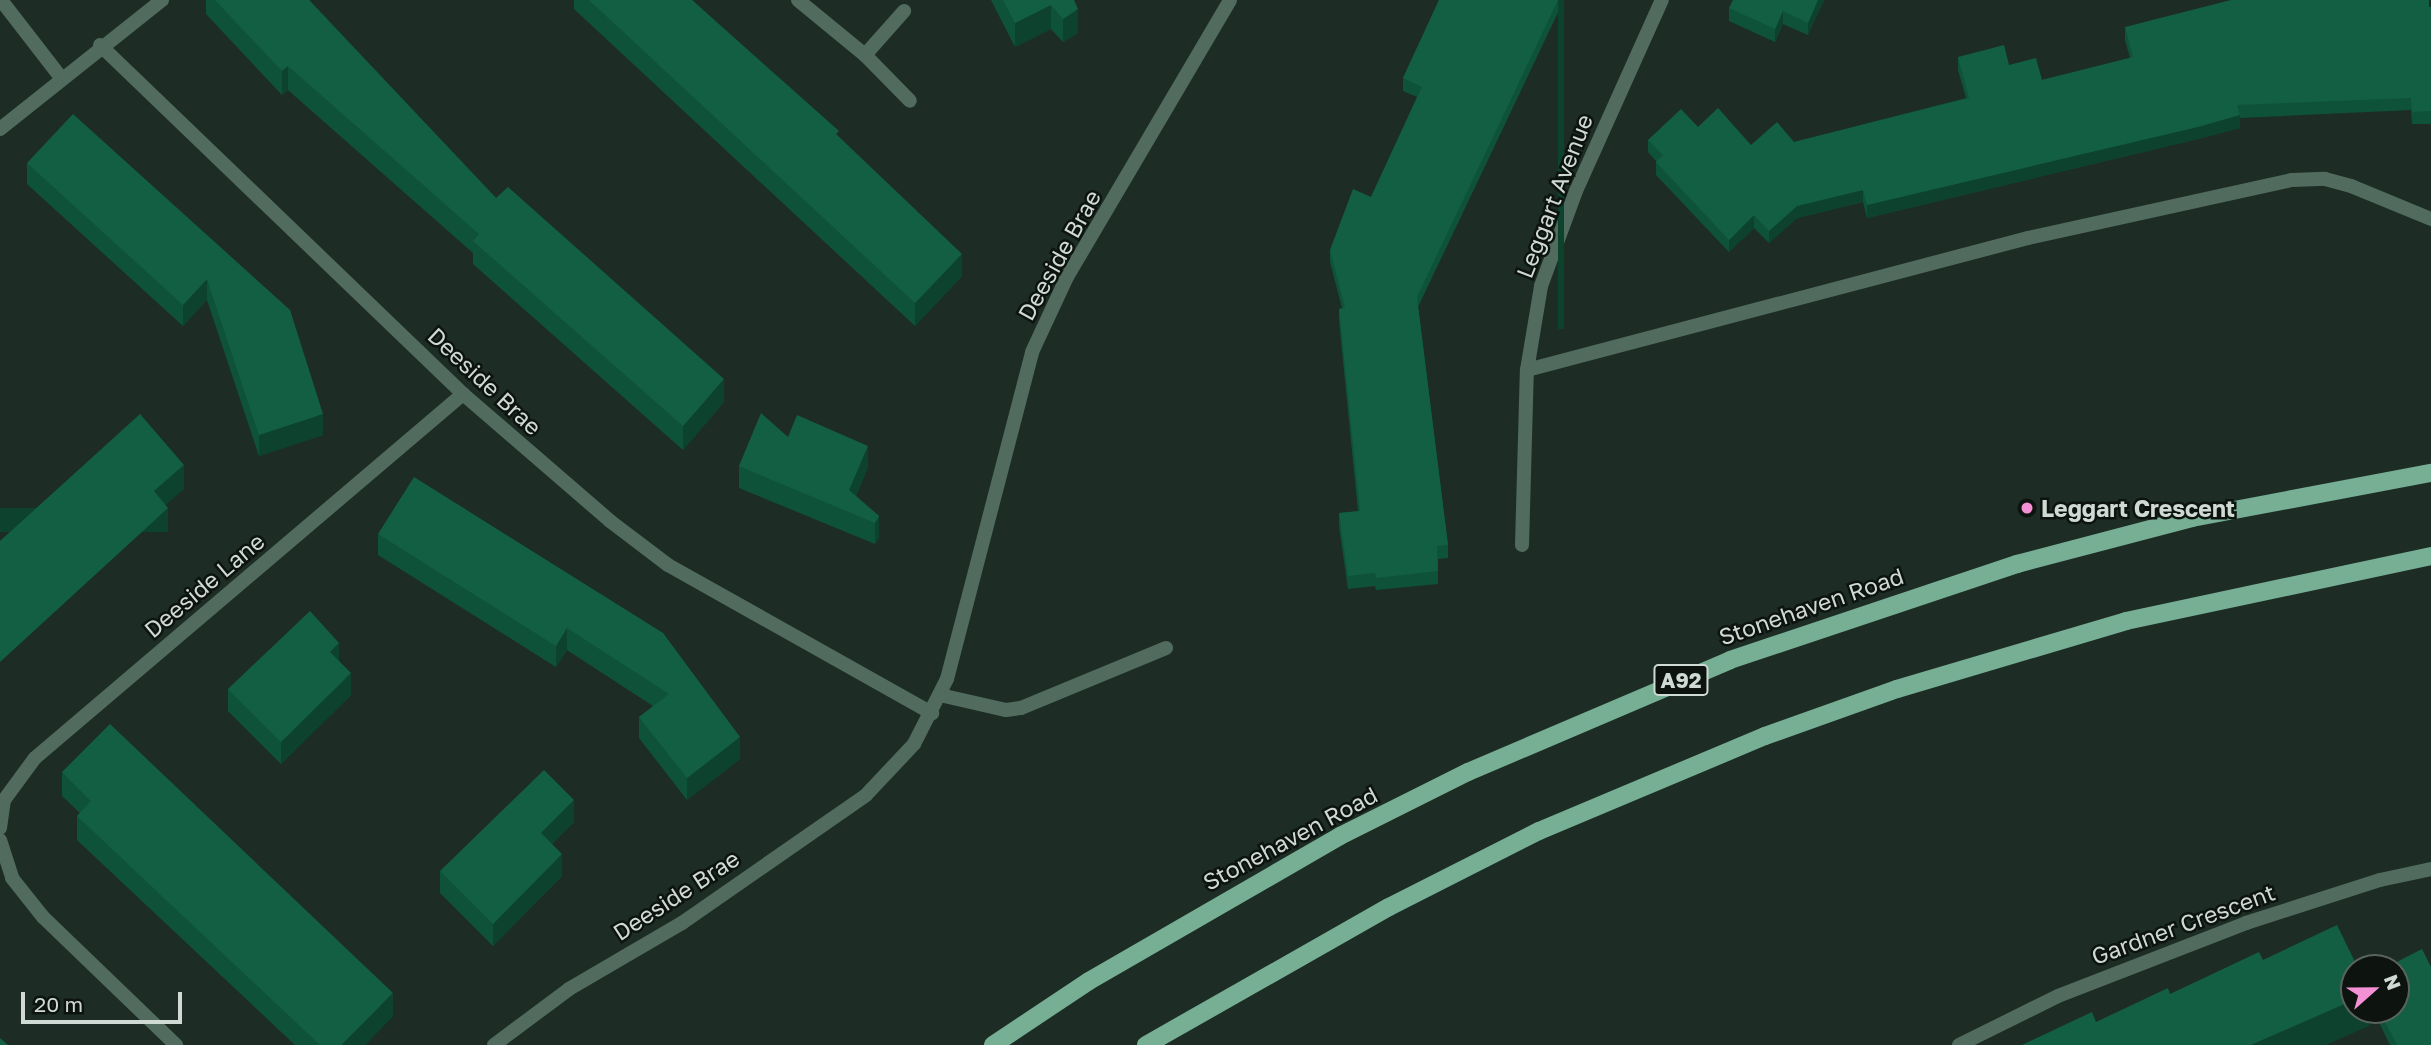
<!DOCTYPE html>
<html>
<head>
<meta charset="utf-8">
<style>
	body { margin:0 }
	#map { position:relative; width:2431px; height:1045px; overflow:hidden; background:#1d2d26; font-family:"Golos Text",sans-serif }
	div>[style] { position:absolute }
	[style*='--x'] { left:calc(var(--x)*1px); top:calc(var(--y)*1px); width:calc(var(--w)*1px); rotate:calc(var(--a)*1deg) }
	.service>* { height:14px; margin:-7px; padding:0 7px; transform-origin:7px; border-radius:7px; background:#516c5f }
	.minor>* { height:14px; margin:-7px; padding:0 7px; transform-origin:7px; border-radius:7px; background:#516c5f }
	.primary>* { height:18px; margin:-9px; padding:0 9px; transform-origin:9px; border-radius:9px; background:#76af94 }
	.wall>* { inset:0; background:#0f523a }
	.shaded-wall>* { inset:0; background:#0d422f; transform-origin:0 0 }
	.building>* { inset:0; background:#125f43 }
	.dots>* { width:19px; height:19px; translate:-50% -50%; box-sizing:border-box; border:4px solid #0d1410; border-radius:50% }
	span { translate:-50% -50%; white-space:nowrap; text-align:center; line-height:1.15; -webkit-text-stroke:5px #0d1410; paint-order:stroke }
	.shield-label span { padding:2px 5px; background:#0d1410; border:2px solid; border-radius:5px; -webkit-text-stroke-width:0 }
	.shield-label { font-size:21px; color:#d0dad5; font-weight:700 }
	.street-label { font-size:23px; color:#d0dad5 }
	.poi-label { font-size:23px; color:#d0dad5; font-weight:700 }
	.left { translate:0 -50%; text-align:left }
	.north { position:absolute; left:2340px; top:954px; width:70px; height:70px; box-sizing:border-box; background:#0d1410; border:2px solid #5b635f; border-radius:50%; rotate:69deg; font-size:19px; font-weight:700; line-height:28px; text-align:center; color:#d0dad5 }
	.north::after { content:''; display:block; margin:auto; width:24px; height:32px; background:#f491d4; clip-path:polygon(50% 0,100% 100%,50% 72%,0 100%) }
	.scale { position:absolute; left:21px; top:992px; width:161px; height:32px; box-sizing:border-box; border:4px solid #d0dad5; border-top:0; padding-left:9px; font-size:21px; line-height:24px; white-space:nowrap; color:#d0dad5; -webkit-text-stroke:5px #0d1410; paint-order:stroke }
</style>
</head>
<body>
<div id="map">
	<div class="service">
		<div style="--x:940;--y:695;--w:68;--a:12.8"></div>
		<div style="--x:1006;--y:710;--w:15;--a:-8"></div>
		<div style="--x:1021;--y:708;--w:157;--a:-22.5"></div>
	</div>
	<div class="minor">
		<div style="--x:1;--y:0;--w:100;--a:52.3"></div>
		<div style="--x:798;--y:0;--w:87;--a:39.4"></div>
		<div style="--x:865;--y:55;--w:64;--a:45.6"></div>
		<div style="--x:100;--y:45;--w:504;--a:43.87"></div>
		<div style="--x:463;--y:394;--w:194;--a:40.8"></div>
		<div style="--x:610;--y:521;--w:73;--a:37.2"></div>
		<div style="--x:668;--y:565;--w:303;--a:29.3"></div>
		<div style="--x:865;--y:55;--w:59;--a:-48.4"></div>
		<div style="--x:0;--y:129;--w:207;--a:-38.5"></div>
		<div style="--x:1527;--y:370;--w:518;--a:-14.76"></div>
		<div style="--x:2028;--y:238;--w:270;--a:-12.4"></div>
		<div style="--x:2292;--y:180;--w:33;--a:-2"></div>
		<div style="--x:2325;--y:179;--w:27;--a:15"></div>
		<div style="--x:2351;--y:186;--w:87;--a:22.4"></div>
		<div style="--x:1522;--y:545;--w:175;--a:-88.4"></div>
		<div style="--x:1527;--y:370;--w:85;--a:-80.5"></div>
		<div style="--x:1541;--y:286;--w:101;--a:-69.8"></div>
		<div style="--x:1576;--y:191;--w:209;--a:-65.8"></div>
		<div style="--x:0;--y:828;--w:28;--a:-82"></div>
		<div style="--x:4;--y:800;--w:52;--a:-53.6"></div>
		<div style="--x:35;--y:758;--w:562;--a:-40.38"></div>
		<div style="--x:0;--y:840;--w:40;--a:72"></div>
		<div style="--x:12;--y:878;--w:50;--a:51.5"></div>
		<div style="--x:43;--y:917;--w:185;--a:43.9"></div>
		<div style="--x:494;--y:1045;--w:94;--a:-36.7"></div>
		<div style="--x:569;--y:989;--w:131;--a:-30.3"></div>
		<div style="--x:682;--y:923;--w:224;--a:-34.8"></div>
		<div style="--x:866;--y:795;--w:70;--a:-46.7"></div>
		<div style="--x:914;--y:744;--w:73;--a:-63.1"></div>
		<div style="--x:947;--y:679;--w:338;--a:-75.4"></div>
		<div style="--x:1032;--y:352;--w:83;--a:-65"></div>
		<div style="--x:1067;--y:277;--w:321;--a:-59.5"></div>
		<div style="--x:1959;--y:1045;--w:110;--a:-26.3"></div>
		<div style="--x:2058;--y:996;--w:202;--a:-21.2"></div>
		<div style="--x:2246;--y:923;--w:141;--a:-17.8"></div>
		<div style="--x:2380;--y:880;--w:52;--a:-12.2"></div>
	</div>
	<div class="primary">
		<div style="--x:993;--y:1045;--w:115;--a:-33.7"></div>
		<div style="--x:1089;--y:981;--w:290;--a:-30"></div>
		<div style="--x:1340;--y:836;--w:143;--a:-26.6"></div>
		<div style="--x:1468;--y:772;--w:285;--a:-23.1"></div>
		<div style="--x:1730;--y:660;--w:303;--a:-18.5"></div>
		<div style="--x:2017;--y:564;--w:181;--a:-14.7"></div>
		<div style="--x:2192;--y:518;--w:243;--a:-10.7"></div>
		<div style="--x:1146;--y:1045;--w:279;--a:-29.6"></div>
		<div style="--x:1389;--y:907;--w:168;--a:-26.9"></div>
		<div style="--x:1539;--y:831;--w:245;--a:-22.8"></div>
		<div style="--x:1765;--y:736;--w:140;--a:-19.6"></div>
		<div style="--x:1897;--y:689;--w:239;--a:-16.5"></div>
		<div style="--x:2126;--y:621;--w:312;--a:-12"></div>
	</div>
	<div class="wall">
		<div style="clip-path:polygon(206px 0,309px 0,496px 198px,724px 402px,683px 450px,473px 264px,473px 253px,288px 90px,282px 95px,206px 14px)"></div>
		<div style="clip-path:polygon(574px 0,692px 0,839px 138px,962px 276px,915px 326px,574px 9px)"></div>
		<div style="clip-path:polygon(991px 0,1074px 0,1078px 33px,1063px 42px,1051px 29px,1015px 47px)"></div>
		<div style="clip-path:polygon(1439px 0,1564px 0,1418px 307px,1448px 545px,1448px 558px,1438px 559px,1438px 584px,1376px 590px,1375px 586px,1348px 589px,1339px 526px,1339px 513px,1358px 511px,1339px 321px,1339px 309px,1342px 308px,1330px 262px,1330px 250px,1371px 197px,1417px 97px,1403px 91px,1403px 78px)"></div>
		<div style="clip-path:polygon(1824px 0,1808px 35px,1783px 24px,1775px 42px,1729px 21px,1729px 8px)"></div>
		<div style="clip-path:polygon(2431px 7px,2431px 124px,2412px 124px,2411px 110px,2240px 118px,2240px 128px,2198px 139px,1867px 218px,1863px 202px,1797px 218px,1769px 243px,1754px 228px,1729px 252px,1656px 175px,1656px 161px,1648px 152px,1648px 140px,1698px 127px,1751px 145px,1794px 142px,1966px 98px,1958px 70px,1958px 57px,2009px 65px,2042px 80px,2130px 58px,2125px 40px,2125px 27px)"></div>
		<div style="clip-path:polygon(27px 163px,290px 310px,323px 435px,259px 456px,207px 300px,183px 326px,27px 184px)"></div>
		<div style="clip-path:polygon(788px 437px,868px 467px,856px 496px,879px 516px,879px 538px,875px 544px,739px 488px,739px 466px)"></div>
		<div style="clip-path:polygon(378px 534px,663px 633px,740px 759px,687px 800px,639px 738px,639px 717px,653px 706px,567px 650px,556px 667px,378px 555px)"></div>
		<div style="clip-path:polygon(339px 661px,351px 695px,281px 764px,228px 711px,228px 689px)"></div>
		<div style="clip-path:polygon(62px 772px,393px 1016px,365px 1045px,295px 1045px,77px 840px,77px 816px,80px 813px,62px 796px)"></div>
		<div style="clip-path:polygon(574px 822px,552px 844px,562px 876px,493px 946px,440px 893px,440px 871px)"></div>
		<div style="clip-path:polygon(2373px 1010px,2396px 1010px,2431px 1045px,2390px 1045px)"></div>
	</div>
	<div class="shaded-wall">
		<div style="left:1558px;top:0;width:6px;height:329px"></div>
		<div style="clip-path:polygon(1818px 0,1824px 0,1808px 35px,1808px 23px)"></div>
		<div style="clip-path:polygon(1051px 5px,1051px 29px,1015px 47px,1015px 23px)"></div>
		<div style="clip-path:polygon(1078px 9px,1078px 33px,1063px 42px,1063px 19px)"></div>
		<div style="clip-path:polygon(1783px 11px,1783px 24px,1775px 42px,1775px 29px)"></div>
		<div style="clip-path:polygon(288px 66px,288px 90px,282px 95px,282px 71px)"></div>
		<div style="clip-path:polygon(2240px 115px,2240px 128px,2198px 139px,1867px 218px,1867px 205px)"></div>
		<div style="clip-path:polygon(1863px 190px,1863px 202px,1797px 218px,1769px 243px,1769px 231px,1797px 206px)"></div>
		<div style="clip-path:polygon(1754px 215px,1754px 228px,1729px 252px,1729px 240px)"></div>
		<div style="clip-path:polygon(962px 254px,962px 276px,915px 326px,915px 303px)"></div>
		<div style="clip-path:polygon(207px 279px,207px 300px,183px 326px,183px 305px)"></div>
		<div style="clip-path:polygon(724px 379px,724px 402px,683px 450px,683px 426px)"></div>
		<div style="clip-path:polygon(323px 414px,323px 435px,259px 456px,259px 435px)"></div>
		<div style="clip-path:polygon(868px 446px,868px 467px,849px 512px,849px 490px)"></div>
		<div style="clip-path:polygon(184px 465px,184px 489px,154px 515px,154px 491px)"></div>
		<div style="left:168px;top:508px;width:24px;height:228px;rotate:90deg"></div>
		<div style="clip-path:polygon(879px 516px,879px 538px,875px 544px,875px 523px)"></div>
		<div style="clip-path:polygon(567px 628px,567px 650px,556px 667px,556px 646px)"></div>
		<div style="clip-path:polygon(339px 643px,339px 665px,330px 652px)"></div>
		<div style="clip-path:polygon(351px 673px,351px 695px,281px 764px,281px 742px)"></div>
		<div style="clip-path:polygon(740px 737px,740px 759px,687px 800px,687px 778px)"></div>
		<div style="clip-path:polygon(574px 800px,574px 822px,541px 855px,541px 833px)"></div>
		<div style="clip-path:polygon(562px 854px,562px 876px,493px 946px,493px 924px)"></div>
		<div style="clip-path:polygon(393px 993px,393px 1016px,365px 1045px,341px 1045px)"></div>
		<div style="clip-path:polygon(2354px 1000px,2354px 1010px,2369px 1010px,2369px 1026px,2326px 1045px,2251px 1045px)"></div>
	</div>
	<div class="building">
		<div style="clip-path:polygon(215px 0,309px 0,496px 198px,508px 187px,724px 379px,683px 426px,473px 241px,479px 234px,288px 66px,282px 71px)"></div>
		<div style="clip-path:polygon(589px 0,692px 0,839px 131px,836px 134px,962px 254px,915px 303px)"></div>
		<div style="clip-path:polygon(1003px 0,1074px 0,1078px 9px,1063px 19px,1051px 5px,1015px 23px)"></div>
		<div style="clip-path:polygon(1439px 0,1558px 0,1417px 297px,1448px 545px,1437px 546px,1438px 571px,1376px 578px,1375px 573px,1348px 576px,1339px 513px,1360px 511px,1339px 309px,1345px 308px,1330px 250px,1353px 189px,1371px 197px,1422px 87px,1403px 78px)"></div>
		<div style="clip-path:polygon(1733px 0,1818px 0,1808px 23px,1783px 11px,1775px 29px,1729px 8px)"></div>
		<div style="clip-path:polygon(2231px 0,2429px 0,2429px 7px,2431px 7px,2431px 111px,2412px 112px,2411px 98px,2237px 105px,2240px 115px,2198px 127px,1867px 205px,1863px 190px,1797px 206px,1769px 231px,1754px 215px,1729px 240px,1656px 162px,1663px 155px,1648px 140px,1681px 109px,1698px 127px,1718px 108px,1751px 145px,1777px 122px,1794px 142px,1969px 98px,1958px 57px,2004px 45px,2009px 65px,2036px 58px,2042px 80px,2133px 57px,2125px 27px)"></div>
		<div style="clip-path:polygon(73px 114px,290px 310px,323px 414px,259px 435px,207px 279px,183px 305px,27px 163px)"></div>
		<div style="clip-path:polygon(761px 413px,788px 437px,797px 415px,868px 446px,849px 490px,879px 516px,875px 523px,739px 466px)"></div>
		<div style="clip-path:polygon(140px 414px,184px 465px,154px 491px,168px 508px,0 662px,0 541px)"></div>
		<div style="clip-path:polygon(414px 477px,663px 633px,740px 737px,687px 778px,639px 717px,669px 694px,567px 628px,556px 646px,378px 534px)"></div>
		<div style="clip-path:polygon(310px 611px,339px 643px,330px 652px,351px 673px,281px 742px,228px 689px)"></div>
		<div style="clip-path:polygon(110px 724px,393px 993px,341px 1045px,320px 1045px,77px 816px,91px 801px,62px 772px)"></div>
		<div style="clip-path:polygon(544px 770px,574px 800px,541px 833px,562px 854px,493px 924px,440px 871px)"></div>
		<div style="clip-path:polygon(2337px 925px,2358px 968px,2354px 968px,2354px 1000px,2251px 1045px,2022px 1045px,2092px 1012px,2096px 1022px,2168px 988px,2170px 994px,2259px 952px,2263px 960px)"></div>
		<div style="clip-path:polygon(2422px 949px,2431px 967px,2431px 1045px,2397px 1045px,2379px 1010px,2396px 1010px,2396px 968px,2385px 968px)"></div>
		<div style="clip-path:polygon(0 1038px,8px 1045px,0 1045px)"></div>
	</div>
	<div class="dots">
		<div style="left:2027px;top:508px;background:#f491d4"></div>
	</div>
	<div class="shield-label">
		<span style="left:1681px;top:680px">A92</span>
	</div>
	<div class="street-label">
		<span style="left:1554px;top:196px;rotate:-69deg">Leggart Avenue</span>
		<span style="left:1059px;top:255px;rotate:-61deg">Deeside Brae</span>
		<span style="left:485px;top:381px;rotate:43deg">Deeside Brae</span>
		<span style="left:204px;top:585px;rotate:-40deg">Deeside Lane</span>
		<span style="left:1811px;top:606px;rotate:-19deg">Stonehaven Road</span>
		<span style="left:1290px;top:838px;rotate:-28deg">Stonehaven Road</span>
		<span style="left:676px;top:895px;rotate:-33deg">Deeside Brae</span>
		<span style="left:2183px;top:924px;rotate:-20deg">Gardner Crescent</span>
	</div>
	<div class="poi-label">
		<span class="left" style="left:2041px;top:508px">Leggart Crescent</span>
	</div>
	<div class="north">N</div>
	<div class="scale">20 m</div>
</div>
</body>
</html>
